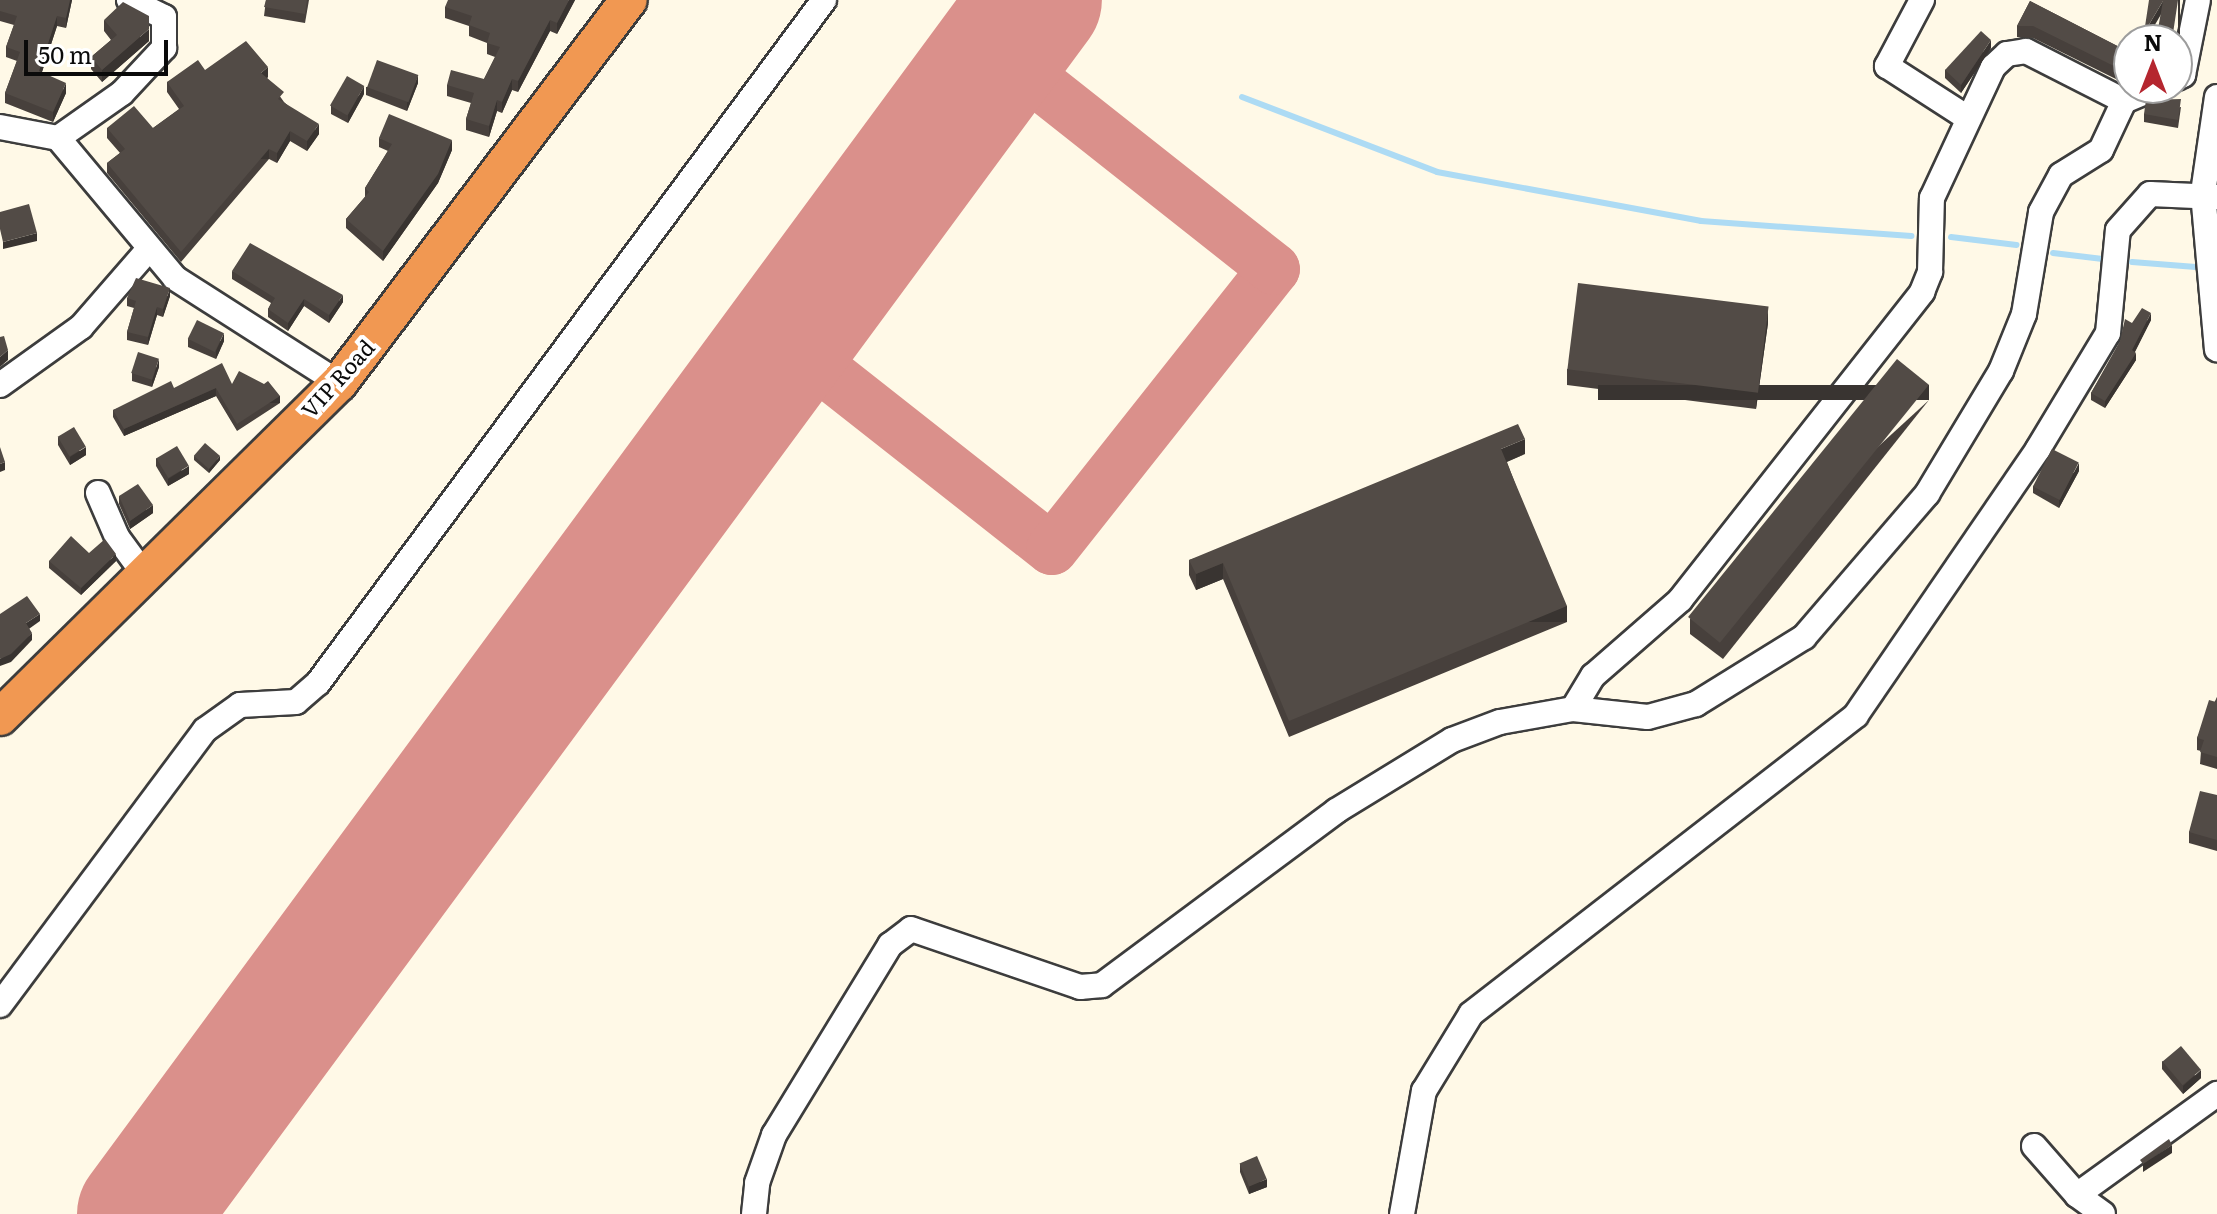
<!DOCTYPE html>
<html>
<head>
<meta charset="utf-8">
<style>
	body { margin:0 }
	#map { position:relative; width:2217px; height:1214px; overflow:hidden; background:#fff9e7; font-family:Literata,serif }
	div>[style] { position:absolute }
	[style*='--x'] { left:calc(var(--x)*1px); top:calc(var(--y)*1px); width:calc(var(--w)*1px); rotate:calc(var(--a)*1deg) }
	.stream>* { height:6px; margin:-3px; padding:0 3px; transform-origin:3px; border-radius:3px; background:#addbf4 }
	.taxiway>* { height:52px; margin:-26px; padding:0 26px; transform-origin:26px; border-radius:26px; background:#da908b }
	.runway>* { height:130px; margin:-65px; padding:0 65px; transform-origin:65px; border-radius:65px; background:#da908b }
	.roads { filter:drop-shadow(2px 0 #3d3d3d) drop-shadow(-2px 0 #3d3d3d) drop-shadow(0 2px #3d3d3d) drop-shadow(0 -2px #3d3d3d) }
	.minor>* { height:24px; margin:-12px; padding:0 12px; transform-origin:12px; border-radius:12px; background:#fff }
	.highway>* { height:36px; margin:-18px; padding:0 18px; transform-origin:18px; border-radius:18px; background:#f19852 }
	.wall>* { inset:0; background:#47403c }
	.shaded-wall>* { inset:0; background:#393431; transform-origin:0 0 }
	.building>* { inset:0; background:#524b46; transform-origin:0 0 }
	span { translate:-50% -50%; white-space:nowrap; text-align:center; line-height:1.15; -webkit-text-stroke:8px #fff; paint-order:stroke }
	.street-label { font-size:22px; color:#0a0a0a }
	.north { position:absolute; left:2113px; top:24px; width:80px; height:80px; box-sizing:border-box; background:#fff; border:2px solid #9d9d9d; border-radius:50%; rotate:0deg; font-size:22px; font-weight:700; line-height:32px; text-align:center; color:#0a0a0a }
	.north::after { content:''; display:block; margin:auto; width:28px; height:36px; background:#b5262f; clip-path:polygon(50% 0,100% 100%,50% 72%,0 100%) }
	.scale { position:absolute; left:24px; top:40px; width:144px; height:36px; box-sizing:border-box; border:4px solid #0a0a0a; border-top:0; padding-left:10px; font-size:24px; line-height:28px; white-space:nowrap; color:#0a0a0a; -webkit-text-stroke:6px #fff; paint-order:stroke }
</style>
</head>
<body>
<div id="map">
	<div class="stream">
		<div style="--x:1242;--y:97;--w:209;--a:21"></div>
		<div style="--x:1437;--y:172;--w:269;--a:10.5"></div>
		<div style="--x:1701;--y:221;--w:211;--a:4.1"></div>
		<div style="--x:1951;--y:237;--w:66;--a:6.9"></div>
		<div style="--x:2053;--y:253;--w:50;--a:6.8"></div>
		<div style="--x:2132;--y:262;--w:64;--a:4.5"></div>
	</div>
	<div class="taxiway">
		<div style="--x:786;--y:340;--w:338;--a:38.2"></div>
		<div style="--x:1052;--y:549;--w:357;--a:-51.6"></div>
		<div style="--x:1274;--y:269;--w:350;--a:-141.7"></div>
	</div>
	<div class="runway">
		<div style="--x:142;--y:1214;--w:1508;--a:-53.6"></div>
	</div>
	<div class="roads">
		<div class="minor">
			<div style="--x:1922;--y:0;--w:75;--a:117.9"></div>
			<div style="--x:1887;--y:66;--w:94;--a:32.8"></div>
			<div style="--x:2177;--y:78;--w:7;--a:-27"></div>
			<div style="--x:2183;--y:75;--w:76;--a:-78.7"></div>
			<div style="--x:2217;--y:97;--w:97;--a:98.3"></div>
			<div style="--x:2203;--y:193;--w:157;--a:84.9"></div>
			<div style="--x:0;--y:127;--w:59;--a:10.7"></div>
			<div style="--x:58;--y:138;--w:182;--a:50.1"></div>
			<div style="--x:175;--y:278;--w:195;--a:32.6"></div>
			<div style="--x:58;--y:138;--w:78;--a:-35.1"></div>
			<div style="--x:122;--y:93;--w:62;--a:-47"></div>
			<div style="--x:164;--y:48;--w:31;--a:-90"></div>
			<div style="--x:164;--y:17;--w:39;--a:-154"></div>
			<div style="--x:0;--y:385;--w:100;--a:-35.6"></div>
			<div style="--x:81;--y:327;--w:102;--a:-49"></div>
			<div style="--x:98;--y:493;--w:48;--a:66.6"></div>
			<div style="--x:117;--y:537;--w:46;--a:53.9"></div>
			<div style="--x:1573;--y:709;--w:39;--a:-59"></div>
			<div style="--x:1593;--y:676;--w:116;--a:-41.1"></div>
			<div style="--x:1680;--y:600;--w:392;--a:-51.8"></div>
			<div style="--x:1922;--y:292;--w:22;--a:-68"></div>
			<div style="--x:1930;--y:272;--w:74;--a:-88.5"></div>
			<div style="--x:1932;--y:198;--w:145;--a:-65"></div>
			<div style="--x:1993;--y:67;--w:19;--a:-43"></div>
			<div style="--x:2007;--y:54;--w:19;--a:-9"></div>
			<div style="--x:2026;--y:51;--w:110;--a:27"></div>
			<div style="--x:0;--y:1005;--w:343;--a:-53.3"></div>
			<div style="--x:205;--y:730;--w:43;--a:-35.5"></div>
			<div style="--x:240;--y:705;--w:56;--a:-3.1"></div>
			<div style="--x:296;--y:702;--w:29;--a:-41"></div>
			<div style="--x:318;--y:683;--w:850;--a:-53.47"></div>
			<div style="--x:2034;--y:1146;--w:65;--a:48.7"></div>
			<div style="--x:2077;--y:1195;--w:32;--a:36"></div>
			<div style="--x:2077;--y:1195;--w:173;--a:-35.8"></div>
			<div style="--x:754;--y:1214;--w:31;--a:-84"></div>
			<div style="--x:757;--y:1183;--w:51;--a:-70.5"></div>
			<div style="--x:774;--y:1135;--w:223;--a:-58.6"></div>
			<div style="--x:890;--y:945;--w:26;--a:-37"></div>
			<div style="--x:911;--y:929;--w:179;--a:18.9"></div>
			<div style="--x:1080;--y:987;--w:22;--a:-5"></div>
			<div style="--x:1102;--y:985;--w:292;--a:-36.6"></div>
			<div style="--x:1336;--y:811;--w:136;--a:-31.5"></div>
			<div style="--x:1452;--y:740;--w:51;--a:-20.6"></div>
			<div style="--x:1500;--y:722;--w:74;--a:-10.1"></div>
			<div style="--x:1573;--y:709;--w:75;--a:6.1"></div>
			<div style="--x:1648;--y:717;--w:50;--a:-15.2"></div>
			<div style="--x:1696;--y:704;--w:127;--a:-31.8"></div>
			<div style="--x:1804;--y:637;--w:189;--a:-49.3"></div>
			<div style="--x:1927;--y:494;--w:144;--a:-59"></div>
			<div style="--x:2001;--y:371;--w:61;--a:-68"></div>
			<div style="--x:2024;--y:314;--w:103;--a:-80.5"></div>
			<div style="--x:2041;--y:212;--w:42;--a:-61.6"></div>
			<div style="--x:2061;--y:175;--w:47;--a:-32"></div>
			<div style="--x:2101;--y:150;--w:54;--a:-64.9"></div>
			<div style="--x:2124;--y:101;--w:33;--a:-23"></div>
			<div style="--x:1402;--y:1214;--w:125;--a:-79.9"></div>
			<div style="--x:1424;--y:1091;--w:90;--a:-58.6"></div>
			<div style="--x:1471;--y:1014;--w:487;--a:-37.8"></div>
			<div style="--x:1856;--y:715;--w:322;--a:-55.6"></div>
			<div style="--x:2038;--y:449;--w:135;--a:-58.9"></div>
			<div style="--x:2108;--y:333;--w:103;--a:-84.5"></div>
			<div style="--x:2118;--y:230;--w:48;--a:-48.4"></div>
			<div style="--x:2150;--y:194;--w:67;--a:2.6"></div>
		</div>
		<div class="highway">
			<div style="--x:0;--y:717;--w:476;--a:-44.6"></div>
			<div style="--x:339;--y:383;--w:480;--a:-52.9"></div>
		</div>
	</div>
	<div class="wall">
		<div style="clip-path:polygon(0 0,72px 0,66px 28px,57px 26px,42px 72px,66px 93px,53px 122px,5px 103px,5px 93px,17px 61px,6px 57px,6px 47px,14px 25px,0 21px)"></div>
		<div style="clip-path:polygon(266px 0,309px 0,305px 23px,264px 16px)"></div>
		<div style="clip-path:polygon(575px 0,557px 34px,550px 31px,518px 92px,512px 90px,502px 113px,497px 111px,489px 137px,466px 130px,466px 119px,471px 103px,447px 96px,447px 85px,484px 79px,495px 57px,487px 54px,487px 43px,469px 36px,469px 26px,445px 18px,445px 7px)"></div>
		<div style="clip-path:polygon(2030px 1px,2129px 52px,2126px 84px,2033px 38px,2017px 37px,2017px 26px)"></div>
		<div style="clip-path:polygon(104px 20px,149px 41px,102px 82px,91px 69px,91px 57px,111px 40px,104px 31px)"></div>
		<div style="clip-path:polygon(1991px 48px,1961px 93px,1945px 78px,1945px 70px)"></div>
		<div style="clip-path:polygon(205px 70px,268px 77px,267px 78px,284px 102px,319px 134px,307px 151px,290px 141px,277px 163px,269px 159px,181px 262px,107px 173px,107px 163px,120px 153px,107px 138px,107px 128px,153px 128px,179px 109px,167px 92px,167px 82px)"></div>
		<div style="clip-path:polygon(418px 83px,407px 111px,366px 95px,366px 87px)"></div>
		<div style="clip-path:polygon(364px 94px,348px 123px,331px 114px,331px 106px)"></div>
		<div style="clip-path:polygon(2181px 107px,2178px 128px,2144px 122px,2144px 114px)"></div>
		<div style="clip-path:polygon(379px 138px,452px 150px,438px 183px,383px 261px,346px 228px,346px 219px,365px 197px,365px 188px,388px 151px,379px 147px)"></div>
		<div style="clip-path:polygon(232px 271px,343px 302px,329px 323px,304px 306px,288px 331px,268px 317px,268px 309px,271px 303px,232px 279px)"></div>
		<div style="clip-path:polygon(170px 296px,163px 317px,157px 315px,148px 345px,127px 340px,127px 332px,134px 308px,127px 306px,127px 298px)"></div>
		<div style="clip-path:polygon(2151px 320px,2135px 352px,2136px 360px,2105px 408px,2091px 400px,2091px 393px,2132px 323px)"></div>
		<div style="clip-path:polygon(1768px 323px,1756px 409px,1567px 385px,1567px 369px)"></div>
		<div style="clip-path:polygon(188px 339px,224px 341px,216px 359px,188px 347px)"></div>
		<div style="clip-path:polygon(159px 367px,152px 387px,132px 381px,132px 373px)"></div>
		<div style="clip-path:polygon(232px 384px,280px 403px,237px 431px,216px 396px,124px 436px,113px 417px,113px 410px,174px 388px)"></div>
		<div style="clip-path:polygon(1929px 400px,1723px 659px,1690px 634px,1690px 619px)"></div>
		<div style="clip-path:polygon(58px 437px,86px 455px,70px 465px,58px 445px)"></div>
		<div style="clip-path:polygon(1525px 454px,1507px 462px,1567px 622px,1289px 737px,1223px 579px,1196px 590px,1189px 575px,1189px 560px)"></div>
		<div style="clip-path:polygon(194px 456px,220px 460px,209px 473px,194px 460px)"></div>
		<div style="clip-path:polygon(156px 458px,189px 474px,168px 486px,156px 466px)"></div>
		<div style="clip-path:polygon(2079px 471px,2059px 508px,2033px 493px,2033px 486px)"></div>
		<div style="clip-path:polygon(119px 496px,153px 513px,130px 529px,119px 504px)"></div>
		<div style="clip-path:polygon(89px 553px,116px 561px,81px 595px,49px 568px,49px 561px)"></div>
		<div style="clip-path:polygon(2217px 697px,2217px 769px,2200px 764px,2201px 751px,2197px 750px,2197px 738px)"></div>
		<div style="clip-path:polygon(2217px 795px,2217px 851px,2189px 843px,2189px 832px)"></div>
		<div style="clip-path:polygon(2162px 1061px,2201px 1078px,2183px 1094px,2162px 1069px)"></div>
		<div style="clip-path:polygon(1240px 1164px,1267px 1187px,1249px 1194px,1240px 1172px)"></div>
	</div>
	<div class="shaded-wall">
		<div style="clip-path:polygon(70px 0,72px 0,66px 28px,66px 18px)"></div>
		<div style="clip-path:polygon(569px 0,575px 0,557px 34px,557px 23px)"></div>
		<div style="left:2178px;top:0;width:2px;height:40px"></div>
		<div style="clip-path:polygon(2163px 1px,2163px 11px,2146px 40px,2144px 40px,2144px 33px)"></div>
		<div style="clip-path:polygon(57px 16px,57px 26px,39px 81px,39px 71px)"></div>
		<div style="clip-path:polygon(550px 20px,550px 31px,518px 92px,518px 81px)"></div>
		<div style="clip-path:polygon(149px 29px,149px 41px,102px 82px,102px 70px)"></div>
		<div style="clip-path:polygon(1991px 40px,1991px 48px,1961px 93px,1961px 85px)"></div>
		<div style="clip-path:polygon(2129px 66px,2129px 77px,2126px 84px,2126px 72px)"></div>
		<div style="clip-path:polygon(268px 67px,268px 77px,261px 83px,261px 73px)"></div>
		<div style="clip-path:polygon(418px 75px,418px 83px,407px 111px,407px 103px)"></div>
		<div style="clip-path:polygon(512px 79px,512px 90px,502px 113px,502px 102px)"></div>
		<div style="clip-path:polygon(66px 83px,66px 93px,53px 122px,53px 112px)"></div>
		<div style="clip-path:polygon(364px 86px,364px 94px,348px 123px,348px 115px)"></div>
		<div style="clip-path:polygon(497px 100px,497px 111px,489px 137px,489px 126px)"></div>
		<div style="clip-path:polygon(319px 124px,319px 134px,307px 151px,307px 141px)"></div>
		<div style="clip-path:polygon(290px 131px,290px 141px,277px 163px,277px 153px)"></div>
		<div style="clip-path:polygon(452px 140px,452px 150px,438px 183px,383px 261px,383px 251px)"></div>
		<div style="left:269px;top:149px;width:10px;height:135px;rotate:90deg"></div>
		<div style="clip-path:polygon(37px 233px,37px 241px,3px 249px,3px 242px)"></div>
		<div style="clip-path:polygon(170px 288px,170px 296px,163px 317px,163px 309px)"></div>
		<div style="clip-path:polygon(343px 295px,343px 302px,329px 323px,329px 315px)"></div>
		<div style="clip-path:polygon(304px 299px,304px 306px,288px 331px,288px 323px)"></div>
		<div style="clip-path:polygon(157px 307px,157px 315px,148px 345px,148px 337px)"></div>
		<div style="clip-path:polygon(1768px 307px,1768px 323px,1756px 409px,1756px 394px)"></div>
		<div style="clip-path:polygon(2151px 313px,2151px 320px,2132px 357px,2132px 350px)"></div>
		<div style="clip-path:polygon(224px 333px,224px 341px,216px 359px,216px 351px)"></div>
		<div style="clip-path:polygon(8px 350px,8px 360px,0 367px,0 357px)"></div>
		<div style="clip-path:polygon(2136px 353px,2136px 360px,2105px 408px,2105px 401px)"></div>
		<div style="clip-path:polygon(159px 359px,159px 367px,152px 387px,152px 380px)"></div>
		<div style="left:1929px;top:385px;width:15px;height:331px;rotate:90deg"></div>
		<div style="clip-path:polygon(216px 388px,216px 396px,124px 436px,124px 429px)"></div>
		<div style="left:280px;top:396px;width:7px;height:51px;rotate:90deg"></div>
		<div style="clip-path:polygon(1525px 439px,1525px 454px,1501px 464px,1501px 449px)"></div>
		<div style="clip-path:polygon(86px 447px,86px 455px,70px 465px,70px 457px)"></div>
		<div style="clip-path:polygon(220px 456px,220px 460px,209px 473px,209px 469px)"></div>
		<div style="clip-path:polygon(5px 462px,5px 470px,0 472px,0 464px)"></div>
		<div style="clip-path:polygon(2079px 463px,2079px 471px,2059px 508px,2059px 500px)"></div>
		<div style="clip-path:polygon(189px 466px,189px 474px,168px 486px,168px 479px)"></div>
		<div style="clip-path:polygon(153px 505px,153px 513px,130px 529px,130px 521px)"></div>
		<div style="clip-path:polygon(116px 554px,116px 561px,81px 595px,81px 588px)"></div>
		<div style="clip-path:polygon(1223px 563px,1223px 579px,1196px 590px,1196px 574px)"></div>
		<div style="left:1567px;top:606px;width:16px;height:301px;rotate:90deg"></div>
		<div style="clip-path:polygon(40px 614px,40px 621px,26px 631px,26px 623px)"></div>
		<div style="clip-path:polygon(32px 633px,32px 640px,11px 662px,0 666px,0 659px)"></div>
		<div style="clip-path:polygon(2201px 1070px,2201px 1078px,2183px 1094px,2183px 1086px)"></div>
		<div style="clip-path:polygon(2172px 1145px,2172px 1153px,2143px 1172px,2143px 1164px)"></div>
		<div style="clip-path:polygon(1267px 1179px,1267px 1187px,1249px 1194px,1249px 1186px)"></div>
	</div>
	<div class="building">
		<div style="clip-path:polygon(0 0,70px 0,66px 18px,57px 16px,39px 71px,66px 83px,53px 112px,5px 93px,20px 52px,6px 47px,17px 16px,0 11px)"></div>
		<div style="clip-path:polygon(266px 0,307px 0,305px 14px,264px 7px)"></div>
		<div style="clip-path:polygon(448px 0,569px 0,557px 23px,550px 20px,518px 81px,512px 79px,502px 102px,497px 100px,489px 126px,466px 119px,474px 93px,447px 85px,451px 70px,484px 79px,500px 47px,487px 43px,490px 33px,469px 25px,472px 16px,445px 7px)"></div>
		<div style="clip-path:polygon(2149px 0,2178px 0,2172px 40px,2156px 40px,2163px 1px,2144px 33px)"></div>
		<div style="clip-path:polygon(2030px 1px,2129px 52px,2129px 66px,2126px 72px,2033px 26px,2017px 26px)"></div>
		<div style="clip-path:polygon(123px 2px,149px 16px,149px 29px,102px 70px,91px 57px,117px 35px,104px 20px)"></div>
		<div style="clip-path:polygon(1981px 31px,1991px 40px,1961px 85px,1945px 70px)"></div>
		<div style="clip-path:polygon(246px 41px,268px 67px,261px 73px,284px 92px,278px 99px,319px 124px,307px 141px,290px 131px,277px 153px,269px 149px,181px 252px,107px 163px,125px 149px,107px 128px,134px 106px,153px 128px,184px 106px,167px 82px,198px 60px,205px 70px)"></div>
		<div style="left:377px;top:60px;width:44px;height:29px;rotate:20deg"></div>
		<div style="left:347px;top:76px;width:20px;height:34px;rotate:30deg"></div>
		<div style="clip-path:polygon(2181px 99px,2178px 120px,2144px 114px,2146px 100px)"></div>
		<div style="clip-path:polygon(389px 114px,452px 140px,438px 174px,383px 251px,346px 219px,369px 192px,365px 188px,392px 144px,379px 138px)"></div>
		<div style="clip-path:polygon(29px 204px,37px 233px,3px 242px,0 229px,0 212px)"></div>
		<div style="clip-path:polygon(250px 243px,343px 295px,329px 315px,304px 299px,288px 323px,268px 309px,275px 298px,232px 271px)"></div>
		<div style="clip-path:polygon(136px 278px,170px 288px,163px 309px,157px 307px,148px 337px,127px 332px,136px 301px,127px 298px)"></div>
		<div style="left:1578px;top:283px;width:192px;height:87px;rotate:7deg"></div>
		<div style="clip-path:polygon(2142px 308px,2151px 313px,2132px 350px,2136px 353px,2105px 401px,2091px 393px,2120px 341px,2125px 319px,2132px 323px)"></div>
		<div style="left:197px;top:320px;width:30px;height:21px;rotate:26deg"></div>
		<div style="clip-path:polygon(4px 336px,8px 350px,0 357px,0 337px)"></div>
		<div style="left:138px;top:352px;width:22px;height:22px;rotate:18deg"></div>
		<div style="left:1897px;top:359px;width:41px;height:332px;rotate:39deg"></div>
		<div style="clip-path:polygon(222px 363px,232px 384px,239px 371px,264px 384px,268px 381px,280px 396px,237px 424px,216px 388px,124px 429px,113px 410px,171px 381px,174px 388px)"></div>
		<div style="clip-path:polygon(1518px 424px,1525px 439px,1501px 449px,1567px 606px,1289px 721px,1223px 563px,1196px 574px,1189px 560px)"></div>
		<div style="left:74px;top:427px;width:23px;height:19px;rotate:59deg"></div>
		<div style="left:205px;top:443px;width:20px;height:17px;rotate:41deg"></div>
		<div style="left:177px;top:446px;width:23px;height:24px;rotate:59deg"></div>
		<div style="clip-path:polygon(0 447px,5px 462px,0 464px)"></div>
		<div style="left:2052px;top:449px;width:30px;height:42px;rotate:27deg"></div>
		<div style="clip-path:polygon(138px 484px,153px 505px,130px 521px,119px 496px)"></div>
		<div style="clip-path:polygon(71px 536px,89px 553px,105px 539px,116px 554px,81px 588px,49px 561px)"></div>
		<div style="clip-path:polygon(27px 596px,40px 614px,26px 623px,32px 633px,11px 654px,0 659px,0 614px)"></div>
		<div style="clip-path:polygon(2217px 697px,2217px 757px,2200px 752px,2204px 740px,2197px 738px,2209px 700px,2216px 702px)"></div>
		<div style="clip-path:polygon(2200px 791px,2217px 795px,2217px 840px,2189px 832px)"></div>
		<div style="left:2181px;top:1046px;width:31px;height:24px;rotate:50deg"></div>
		<div style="clip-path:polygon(2169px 1139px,2172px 1145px,2143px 1164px,2140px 1160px)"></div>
		<div style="left:1257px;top:1156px;width:25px;height:19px;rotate:67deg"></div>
	</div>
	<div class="street-label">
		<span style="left:337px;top:378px;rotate:-48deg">VIP Road</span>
	</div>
	<div class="north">N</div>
	<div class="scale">50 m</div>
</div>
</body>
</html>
